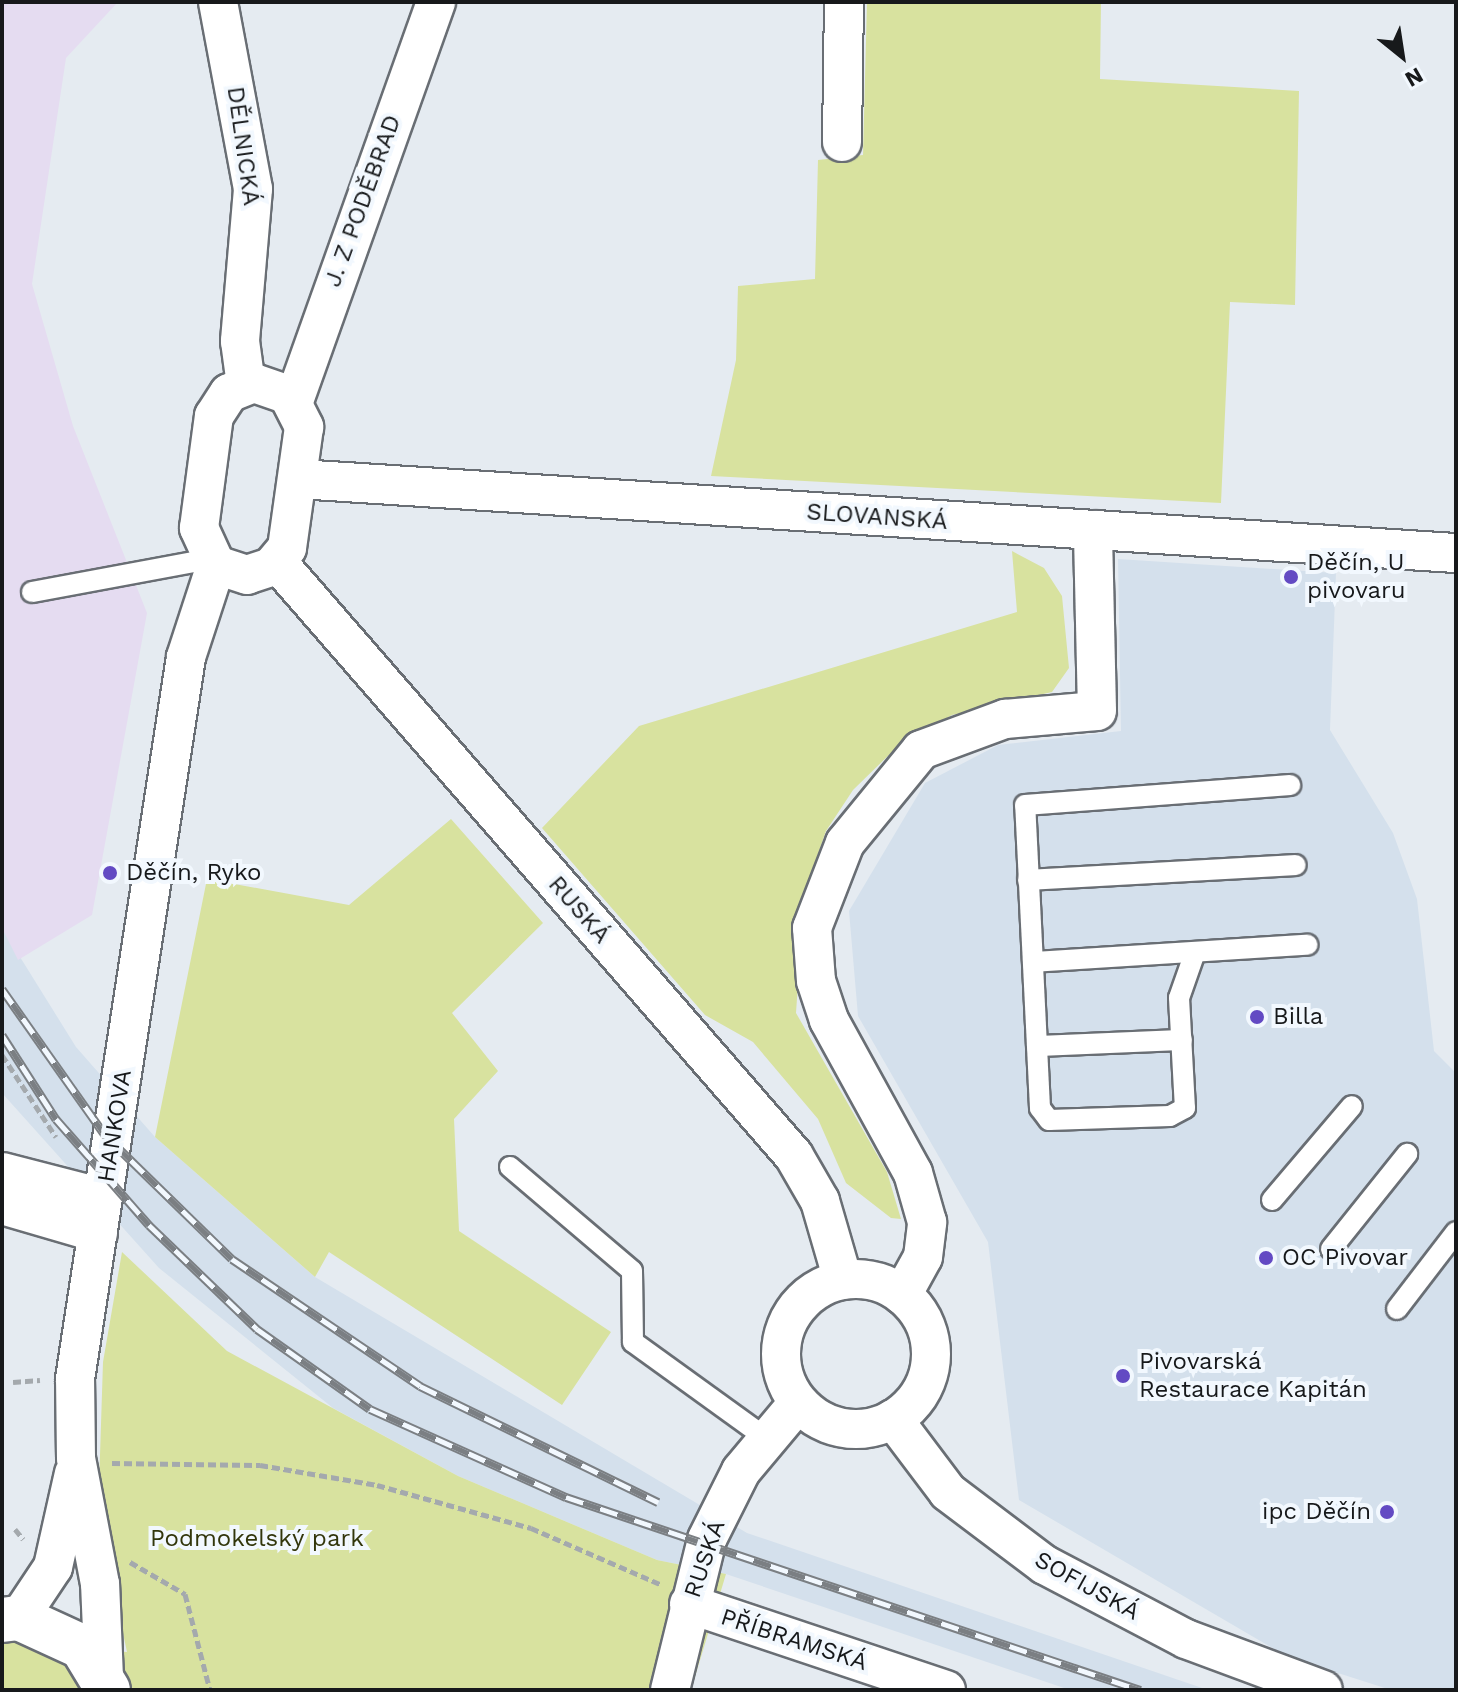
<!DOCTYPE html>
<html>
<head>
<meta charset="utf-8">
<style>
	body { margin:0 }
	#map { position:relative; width:1458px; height:1692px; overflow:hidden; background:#e5ebf1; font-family:"Work Sans",sans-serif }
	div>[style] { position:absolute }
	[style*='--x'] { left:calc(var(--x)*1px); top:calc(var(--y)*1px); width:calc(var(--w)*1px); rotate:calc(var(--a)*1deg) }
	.built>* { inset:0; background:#d4e0ec }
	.industrial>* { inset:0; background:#e5dcf1 }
	.green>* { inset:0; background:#d8e29f }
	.path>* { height:5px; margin-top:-2.5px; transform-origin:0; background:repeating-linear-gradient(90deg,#a4a9ad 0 8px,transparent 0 12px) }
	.roads { filter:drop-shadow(2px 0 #696e74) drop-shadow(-2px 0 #696e74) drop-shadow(0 2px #696e74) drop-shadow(0 -2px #696e74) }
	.service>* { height:20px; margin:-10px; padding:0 10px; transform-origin:10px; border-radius:10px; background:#fff }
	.minor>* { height:38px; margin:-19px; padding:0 19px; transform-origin:19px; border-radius:19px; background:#fff }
	.minor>.ring { margin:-19px; padding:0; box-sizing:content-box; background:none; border:38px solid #fff; border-radius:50% }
	.primary>* { height:44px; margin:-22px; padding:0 22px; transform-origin:22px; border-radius:22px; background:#fff }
	.rail>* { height:9px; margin-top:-4.5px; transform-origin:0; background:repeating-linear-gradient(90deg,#f2f8fe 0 18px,#7b7f83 0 36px); box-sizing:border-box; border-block:2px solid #7b7f83 }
	.dots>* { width:22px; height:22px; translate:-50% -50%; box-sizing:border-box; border:4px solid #f2f8fe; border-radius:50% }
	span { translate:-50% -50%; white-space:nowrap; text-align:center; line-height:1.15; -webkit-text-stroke:8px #f2f8fe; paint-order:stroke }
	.street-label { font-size:24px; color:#17191b }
	.poi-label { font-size:24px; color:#17191b }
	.left { translate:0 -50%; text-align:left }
	.right { translate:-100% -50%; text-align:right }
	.park-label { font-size:24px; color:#32360b }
	.frame { position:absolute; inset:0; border:4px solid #17191b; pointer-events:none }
	.north { position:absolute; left:1362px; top:16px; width:80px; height:80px; -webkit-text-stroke:6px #f2f8fe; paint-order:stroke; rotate:150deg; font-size:22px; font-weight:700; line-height:32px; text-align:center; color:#17191b }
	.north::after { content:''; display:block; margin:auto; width:28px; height:36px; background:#17191b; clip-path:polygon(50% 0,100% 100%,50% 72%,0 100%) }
</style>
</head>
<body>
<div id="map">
	<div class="built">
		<div style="clip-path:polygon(1118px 559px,1336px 573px,1330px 730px,1393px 833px,1417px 899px,1434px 1051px,1456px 1073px,1456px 1690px,1391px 1690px,1288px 1657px,1019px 1500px,988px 1242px,858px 1016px,849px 911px,925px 783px,998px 745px,1121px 731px)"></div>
		<div style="clip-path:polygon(2px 928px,76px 1047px,155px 1137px,315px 1277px,747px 1533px,1208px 1690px,1070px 1690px,726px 1574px,657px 1560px,458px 1476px,333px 1408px,159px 1268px,2px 1093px)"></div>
	</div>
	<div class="industrial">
		<div style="clip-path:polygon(2px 2px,118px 2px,66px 58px,32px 284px,73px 426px,147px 613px,92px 915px,18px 960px,2px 928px)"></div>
	</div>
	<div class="green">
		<div style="clip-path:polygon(867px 2px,1101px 2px,1100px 79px,1299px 91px,1295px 305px,1230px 302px,1221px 503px,711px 476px,736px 360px,738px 286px,815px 279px,818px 160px,863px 155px)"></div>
		<div style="clip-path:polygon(1012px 551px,1044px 568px,1062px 596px,1069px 668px,1052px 692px,952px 715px,896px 748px,853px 790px,826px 831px,804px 894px,796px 1013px,887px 1172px,901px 1219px,891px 1218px,846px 1183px,818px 1119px,753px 1042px,705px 1015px,542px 828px,639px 726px,1017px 612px)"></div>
		<div style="clip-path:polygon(451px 819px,543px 923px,452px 1013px,498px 1071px,454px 1119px,459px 1231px,611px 1332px,562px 1405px,329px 1252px,315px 1277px,155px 1137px,207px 879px,349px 905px)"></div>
		<div style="clip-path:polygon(122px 1252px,227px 1351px,458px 1476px,657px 1560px,726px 1574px,691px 1690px,2px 1690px,2px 1640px,127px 1652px,98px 1517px,103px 1362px)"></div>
	</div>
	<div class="path">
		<div style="--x:2;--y:1055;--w:98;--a:56.6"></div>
		<div style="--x:13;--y:1382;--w:27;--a:-4"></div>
		<div style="--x:112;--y:1463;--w:148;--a:0.8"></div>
		<div style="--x:260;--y:1465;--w:119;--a:9.7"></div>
		<div style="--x:377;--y:1485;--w:160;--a:15.6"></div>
		<div style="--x:531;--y:1528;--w:143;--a:23.5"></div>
		<div style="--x:15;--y:1529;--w:13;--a:51"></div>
		<div style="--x:130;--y:1562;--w:64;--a:30.2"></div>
		<div style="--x:185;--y:1594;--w:99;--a:75.4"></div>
	</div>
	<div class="roads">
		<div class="service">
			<div style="--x:32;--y:592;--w:181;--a:-10.5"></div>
			<div style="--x:1028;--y:880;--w:268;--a:-3.2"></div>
			<div style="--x:1193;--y:958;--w:42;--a:109.3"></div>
			<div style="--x:1179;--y:998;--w:110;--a:86.9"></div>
			<div style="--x:1185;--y:1108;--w:17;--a:152"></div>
			<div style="--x:1170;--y:1116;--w:121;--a:178.1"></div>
			<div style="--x:1049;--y:1120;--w:15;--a:-127"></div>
			<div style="--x:1040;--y:1108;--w:303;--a:-92.8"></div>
			<div style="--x:1025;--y:805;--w:266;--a:-4.3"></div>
			<div style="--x:1033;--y:962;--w:275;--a:-3.6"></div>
			<div style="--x:1037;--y:1046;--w:145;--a:-2.4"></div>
			<div style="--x:510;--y:1167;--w:160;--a:40.4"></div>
			<div style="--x:632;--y:1271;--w:71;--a:89.2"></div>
			<div style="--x:633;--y:1342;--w:164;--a:35.8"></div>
			<div style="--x:1272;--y:1200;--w:123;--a:-49.6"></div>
			<div style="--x:1331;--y:1249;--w:122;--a:-51.3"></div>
			<div style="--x:1397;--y:1309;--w:97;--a:-52.5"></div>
		</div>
		<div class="minor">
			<div style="--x:218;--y:2;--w:190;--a:79.4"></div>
			<div style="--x:253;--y:189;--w:153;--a:94.9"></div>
			<div style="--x:240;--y:341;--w:44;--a:82.2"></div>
			<div style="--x:842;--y:142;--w:140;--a:-89.2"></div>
			<div style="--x:254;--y:383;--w:36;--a:19"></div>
			<div style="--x:288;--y:395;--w:36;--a:63"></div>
			<div style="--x:304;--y:427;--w:122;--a:98"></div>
			<div style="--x:287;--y:548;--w:25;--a:130"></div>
			<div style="--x:271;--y:567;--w:25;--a:162"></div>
			<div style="--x:247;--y:575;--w:33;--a:-162"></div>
			<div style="--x:216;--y:565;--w:41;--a:-114.7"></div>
			<div style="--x:199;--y:528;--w:113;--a:-82.4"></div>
			<div style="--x:214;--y:416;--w:27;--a:-57"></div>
			<div style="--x:229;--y:393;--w:27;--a:-22"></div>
			<div style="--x:294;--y:401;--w:424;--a:-70.4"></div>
			<div style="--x:298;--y:479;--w:1160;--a:3.66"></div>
			<div style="--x:277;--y:562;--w:787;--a:48.96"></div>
			<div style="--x:794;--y:1156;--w:52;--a:60"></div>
			<div style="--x:820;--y:1201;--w:82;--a:73.8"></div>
			<div style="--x:2;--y:1172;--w:104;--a:14.4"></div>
			<div style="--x:2;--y:1205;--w:100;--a:16.3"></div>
			<div class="ring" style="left:781px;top:1279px;width:112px;height:112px"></div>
			<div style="--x:902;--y:1295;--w:43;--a:-61.1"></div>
			<div style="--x:923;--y:1257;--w:35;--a:-83"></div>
			<div style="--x:927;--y:1222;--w:51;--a:-105.9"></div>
			<div style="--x:913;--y:1173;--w:175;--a:-118.8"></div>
			<div style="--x:829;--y:1020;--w:41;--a:-108.4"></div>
			<div style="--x:816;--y:981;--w:53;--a:-94.3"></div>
			<div style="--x:812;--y:928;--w:91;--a:-68.8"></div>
			<div style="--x:845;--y:843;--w:120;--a:-50.7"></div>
			<div style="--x:921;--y:750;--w:90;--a:-20.3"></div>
			<div style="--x:1005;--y:719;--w:92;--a:-5"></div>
			<div style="--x:1097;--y:711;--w:181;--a:-91.3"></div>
			<div style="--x:893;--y:1419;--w:91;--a:53"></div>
			<div style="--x:948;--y:1492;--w:121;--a:37"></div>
			<div style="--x:1045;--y:1565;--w:159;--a:27.7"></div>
			<div style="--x:1186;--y:1639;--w:146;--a:20.4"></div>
			<div style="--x:689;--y:1604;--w:271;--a:18.5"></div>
			<div style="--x:19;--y:1618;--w:61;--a:-56.3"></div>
			<div style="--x:53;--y:1567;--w:96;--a:-77.4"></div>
			<div style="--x:104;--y:1678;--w:94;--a:-92.4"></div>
			<div style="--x:100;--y:1584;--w:128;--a:-100.8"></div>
			<div style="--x:76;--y:1458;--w:79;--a:-90.7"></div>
			<div style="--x:75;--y:1379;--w:730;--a:-81.26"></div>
			<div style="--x:186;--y:657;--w:97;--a:-71.9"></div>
			<div style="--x:670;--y:1690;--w:155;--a:-76.2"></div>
			<div style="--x:707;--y:1539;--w:76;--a:-63.4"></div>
			<div style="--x:741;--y:1471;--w:89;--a:-50"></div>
		</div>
		<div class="primary">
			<div style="--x:2;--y:1620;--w:17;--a:-7"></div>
			<div style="--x:19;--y:1618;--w:69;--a:24.7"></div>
			<div style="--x:82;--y:1647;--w:50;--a:58.8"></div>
		</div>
	</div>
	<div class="rail">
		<div style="--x:2;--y:989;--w:179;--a:54.8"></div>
		<div style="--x:105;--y:1135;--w:177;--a:44.3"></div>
		<div style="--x:232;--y:1259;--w:227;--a:34"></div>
		<div style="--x:420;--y:1386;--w:265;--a:26"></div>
		<div style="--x:2;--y:1035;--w:100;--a:57.3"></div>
		<div style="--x:56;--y:1119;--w:141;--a:48.7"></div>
		<div style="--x:149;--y:1225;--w:150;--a:43.9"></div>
		<div style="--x:257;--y:1329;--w:138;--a:35.3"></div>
		<div style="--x:370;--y:1409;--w:215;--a:24.2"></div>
		<div style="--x:566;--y:1497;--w:606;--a:18.58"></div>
	</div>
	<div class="dots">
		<div style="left:1291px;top:577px;background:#634ac3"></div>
		<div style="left:110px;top:873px;background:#634ac3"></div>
		<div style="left:1257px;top:1017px;background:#634ac3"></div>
		<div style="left:1266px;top:1258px;background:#634ac3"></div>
		<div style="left:1123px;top:1376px;background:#634ac3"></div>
		<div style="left:1387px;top:1512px;background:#634ac3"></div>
	</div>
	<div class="street-label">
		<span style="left:243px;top:146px;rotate:82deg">DĚLNICKÁ</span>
		<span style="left:363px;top:201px;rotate:-70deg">J. Z PODĚBRAD</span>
		<span style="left:877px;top:517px;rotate:4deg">SLOVANSKÁ</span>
		<span style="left:579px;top:910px;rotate:49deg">RUSKÁ</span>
		<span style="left:115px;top:1126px;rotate:-81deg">HANKOVA</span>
		<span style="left:705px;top:1559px;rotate:-71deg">RUSKÁ</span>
		<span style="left:1087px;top:1586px;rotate:29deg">SOFIJSKÁ</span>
		<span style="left:794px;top:1640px;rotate:18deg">PŘÍBRAMSKÁ</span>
	</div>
	<div class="poi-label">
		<span class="left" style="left:1307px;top:577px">Děčín, U<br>pivovaru</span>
		<span class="left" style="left:126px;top:873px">Děčín, Ryko</span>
		<span class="left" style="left:1273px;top:1017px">Billa</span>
		<span class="left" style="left:1282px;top:1258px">OC Pivovar</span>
		<span class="left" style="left:1139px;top:1376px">Pivovarská<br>Restaurace Kapitán</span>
		<span class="right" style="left:1371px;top:1512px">ipc Děčín</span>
	</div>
	<div class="park-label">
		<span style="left:257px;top:1539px">Podmokelský park</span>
	</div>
	<div class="frame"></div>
	<div class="north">N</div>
</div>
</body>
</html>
